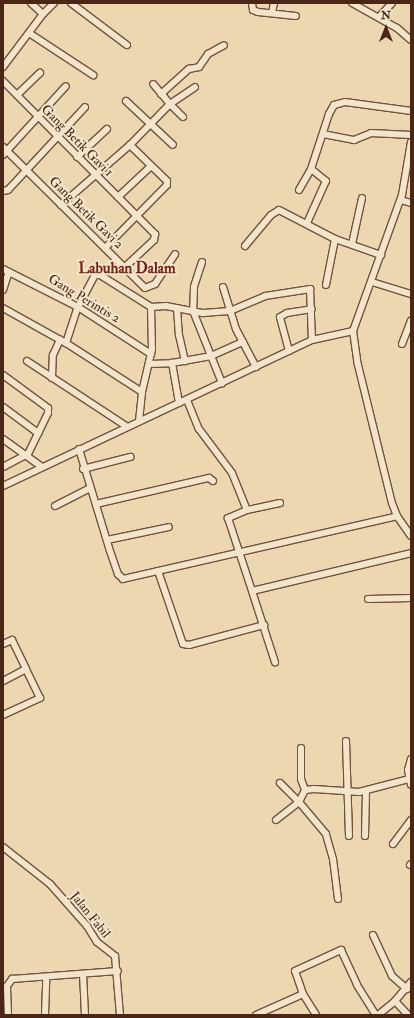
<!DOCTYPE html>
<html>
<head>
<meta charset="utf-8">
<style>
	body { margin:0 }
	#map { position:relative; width:414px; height:1018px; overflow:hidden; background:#ecd7b0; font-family:"IM FELL Double Pica",serif }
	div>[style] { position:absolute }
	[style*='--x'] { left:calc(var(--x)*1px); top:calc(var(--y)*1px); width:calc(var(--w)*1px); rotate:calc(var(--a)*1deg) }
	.roads { filter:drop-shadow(1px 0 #72523c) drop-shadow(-1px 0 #72523c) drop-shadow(0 1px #72523c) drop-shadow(0 -1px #72523c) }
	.minor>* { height:6px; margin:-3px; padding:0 3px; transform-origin:3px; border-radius:3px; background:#f3e5cc }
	span { translate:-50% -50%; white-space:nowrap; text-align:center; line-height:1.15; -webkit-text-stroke:4px #f3e5cc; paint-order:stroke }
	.street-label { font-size:13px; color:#492616 }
	.quarter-label { font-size:15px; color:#7a1f14; font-weight:700 }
	.frame { position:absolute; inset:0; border:4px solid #492616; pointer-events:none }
	.north { position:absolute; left:366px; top:8px; width:40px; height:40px; -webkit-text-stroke:3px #f3e5cc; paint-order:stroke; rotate:0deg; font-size:11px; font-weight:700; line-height:16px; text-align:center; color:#492616 }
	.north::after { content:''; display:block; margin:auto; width:14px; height:18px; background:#492616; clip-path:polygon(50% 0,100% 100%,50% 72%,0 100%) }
</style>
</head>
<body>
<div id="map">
	<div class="roads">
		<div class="minor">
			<div style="--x:31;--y:3;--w:16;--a:43"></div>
			<div style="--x:71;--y:3;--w:70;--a:36.9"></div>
			<div style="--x:252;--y:3;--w:7;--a:82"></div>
			<div style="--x:253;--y:10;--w:5;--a:22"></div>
			<div style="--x:258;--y:12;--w:38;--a:6"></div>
			<div style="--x:352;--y:3;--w:51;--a:29.1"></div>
			<div style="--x:397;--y:28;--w:18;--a:41"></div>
			<div style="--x:272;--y:12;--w:9;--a:-77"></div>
			<div style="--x:379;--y:17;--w:19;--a:-47"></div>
			<div style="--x:29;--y:33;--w:77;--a:33.3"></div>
			<div style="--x:3;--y:67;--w:66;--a:-53"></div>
			<div style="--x:43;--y:14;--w:16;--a:-45"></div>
			<div style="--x:3;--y:81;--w:216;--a:45.2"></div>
			<div style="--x:155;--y:234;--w:6;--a:99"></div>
			<div style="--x:154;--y:240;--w:40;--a:137"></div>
			<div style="--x:161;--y:94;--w:38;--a:-42"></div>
			<div style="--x:189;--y:69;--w:10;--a:-11"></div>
			<div style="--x:199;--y:67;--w:16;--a:-55"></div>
			<div style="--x:208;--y:54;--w:18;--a:-29"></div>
			<div style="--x:17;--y:95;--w:32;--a:-44"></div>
			<div style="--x:126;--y:101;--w:64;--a:43.1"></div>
			<div style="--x:183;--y:117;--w:18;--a:-135"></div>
			<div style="--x:170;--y:104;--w:30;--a:-34"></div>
			<div style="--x:323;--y:134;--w:32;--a:11"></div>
			<div style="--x:354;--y:140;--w:18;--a:-22"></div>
			<div style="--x:371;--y:133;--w:40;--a:2.9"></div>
			<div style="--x:3;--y:147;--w:200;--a:44.8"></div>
			<div style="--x:145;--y:288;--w:11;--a:-22"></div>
			<div style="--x:155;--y:284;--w:36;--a:-56"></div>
			<div style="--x:3;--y:155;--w:93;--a:-47.6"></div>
			<div style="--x:77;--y:157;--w:41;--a:-43"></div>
			<div style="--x:299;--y:190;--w:24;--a:-60"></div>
			<div style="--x:311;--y:169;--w:58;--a:-71.9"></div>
			<div style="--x:329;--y:114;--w:10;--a:-61"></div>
			<div style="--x:334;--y:105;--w:11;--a:-15"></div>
			<div style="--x:345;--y:102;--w:67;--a:7.8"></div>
			<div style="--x:3;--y:191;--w:5;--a:-11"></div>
			<div style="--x:8;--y:190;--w:113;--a:-47.1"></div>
			<div style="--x:118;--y:197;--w:45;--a:-43.2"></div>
			<div style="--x:401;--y:200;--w:10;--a:17"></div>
			<div style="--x:61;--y:205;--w:91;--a:-41"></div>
			<div style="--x:130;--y:145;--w:57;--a:-45.7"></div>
			<div style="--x:170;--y:104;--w:26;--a:-130"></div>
			<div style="--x:307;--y:223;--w:46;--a:-65.7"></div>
			<div style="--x:326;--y:181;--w:19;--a:-141"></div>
			<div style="--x:352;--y:244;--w:47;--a:-77.7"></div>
			<div style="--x:245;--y:246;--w:40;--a:-50"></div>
			<div style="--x:271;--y:215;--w:9;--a:-32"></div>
			<div style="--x:279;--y:210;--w:63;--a:27.4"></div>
			<div style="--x:335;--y:239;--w:49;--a:19.2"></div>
			<div style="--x:105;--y:248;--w:88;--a:-45.5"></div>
			<div style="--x:167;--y:185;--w:4;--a:-90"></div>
			<div style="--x:167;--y:181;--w:52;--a:-135.8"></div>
			<div style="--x:202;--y:262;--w:26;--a:108"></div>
			<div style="--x:194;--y:287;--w:24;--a:92"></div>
			<div style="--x:193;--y:311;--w:78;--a:68.1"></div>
			<div style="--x:3;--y:269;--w:84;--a:26.9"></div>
			<div style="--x:78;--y:307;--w:87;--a:32.8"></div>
			<div style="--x:372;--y:282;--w:41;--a:17.1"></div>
			<div style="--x:326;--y:285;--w:47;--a:-78.9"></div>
			<div style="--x:223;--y:287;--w:44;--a:72.8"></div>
			<div style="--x:236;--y:329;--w:43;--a:62.2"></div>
			<div style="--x:3;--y:290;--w:19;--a:-72"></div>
			<div style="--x:3;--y:308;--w:72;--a:29.1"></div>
			<div style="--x:66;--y:343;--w:90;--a:32.8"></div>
			<div style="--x:177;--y:308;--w:27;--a:86"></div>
			<div style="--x:179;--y:335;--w:27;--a:77"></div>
			<div style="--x:353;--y:331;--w:34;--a:82"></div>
			<div style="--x:358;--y:365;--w:142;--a:76.2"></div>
			<div style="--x:392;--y:503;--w:14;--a:69"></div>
			<div style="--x:397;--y:516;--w:24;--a:55"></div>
			<div style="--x:66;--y:343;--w:38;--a:-72"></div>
			<div style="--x:78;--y:307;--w:36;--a:-62"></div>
			<div style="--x:95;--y:275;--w:5;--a:0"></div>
			<div style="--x:100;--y:275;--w:60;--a:32.1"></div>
			<div style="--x:151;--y:307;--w:15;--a:-4"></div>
			<div style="--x:166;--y:306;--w:38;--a:11"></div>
			<div style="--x:203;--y:313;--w:27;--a:-4"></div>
			<div style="--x:230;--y:311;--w:38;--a:-23"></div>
			<div style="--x:265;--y:296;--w:46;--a:-8.8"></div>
			<div style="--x:310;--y:289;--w:51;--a:87.8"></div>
			<div style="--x:402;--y:344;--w:25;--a:-69"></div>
			<div style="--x:289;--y:351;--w:35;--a:-105"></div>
			<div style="--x:280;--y:317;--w:8;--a:-30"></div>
			<div style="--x:287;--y:313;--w:25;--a:-9"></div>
			<div style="--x:27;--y:361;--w:118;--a:33.3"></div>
			<div style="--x:149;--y:364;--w:23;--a:-2"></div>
			<div style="--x:3;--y:375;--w:56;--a:36.3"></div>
			<div style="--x:48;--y:408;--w:5;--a:90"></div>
			<div style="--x:48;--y:413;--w:48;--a:116"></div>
			<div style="--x:52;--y:378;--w:23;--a:-88"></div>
			<div style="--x:53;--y:355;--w:17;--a:-65"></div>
			<div style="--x:187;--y:400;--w:31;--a:68"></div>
			<div style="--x:199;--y:429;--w:55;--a:53.1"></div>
			<div style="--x:232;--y:473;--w:40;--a:68"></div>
			<div style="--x:179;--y:403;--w:41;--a:-99.9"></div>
			<div style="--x:172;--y:363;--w:40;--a:-10"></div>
			<div style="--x:211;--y:356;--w:35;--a:-24"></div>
			<div style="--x:3;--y:407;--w:44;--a:36.6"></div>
			<div style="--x:139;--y:421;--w:29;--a:-84"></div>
			<div style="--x:142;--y:392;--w:44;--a:-76.9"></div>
			<div style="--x:152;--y:349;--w:42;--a:-91.4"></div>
			<div style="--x:3;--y:439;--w:48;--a:35.7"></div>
			<div style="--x:79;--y:449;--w:103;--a:73.1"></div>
			<div style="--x:109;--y:548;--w:28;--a:71"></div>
			<div style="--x:118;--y:574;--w:7;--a:45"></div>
			<div style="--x:123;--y:579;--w:281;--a:-12.9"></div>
			<div style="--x:3;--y:467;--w:26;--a:-28"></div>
			<div style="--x:83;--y:469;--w:49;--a:-14.3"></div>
			<div style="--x:3;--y:486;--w:342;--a:-25.3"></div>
			<div style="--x:312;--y:340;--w:42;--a:-12.4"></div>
			<div style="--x:353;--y:331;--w:145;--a:-70.2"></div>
			<div style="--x:402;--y:195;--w:54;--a:-80.4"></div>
			<div style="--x:280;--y:503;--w:34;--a:168"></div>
			<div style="--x:247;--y:510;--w:21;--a:157"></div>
			<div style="--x:228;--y:518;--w:77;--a:71.8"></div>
			<div style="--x:252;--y:591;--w:163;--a:-13.4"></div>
			<div style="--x:96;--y:504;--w:116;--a:-13"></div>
			<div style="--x:209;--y:478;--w:5;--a:37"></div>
			<div style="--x:55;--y:506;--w:39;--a:-27"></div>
			<div style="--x:107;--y:540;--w:63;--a:-11.8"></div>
			<div style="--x:158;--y:571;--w:77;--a:71.1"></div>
			<div style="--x:183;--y:644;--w:6;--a:9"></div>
			<div style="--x:189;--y:645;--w:78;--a:-14.9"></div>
			<div style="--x:252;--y:591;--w:75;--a:72.1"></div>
			<div style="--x:368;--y:599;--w:43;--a:-1.3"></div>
			<div style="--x:3;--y:644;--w:10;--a:-24"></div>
			<div style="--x:12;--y:640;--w:32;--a:64"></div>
			<div style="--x:26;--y:669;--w:26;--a:152"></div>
			<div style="--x:3;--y:715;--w:41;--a:-24.7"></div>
			<div style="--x:40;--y:698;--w:32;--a:-116"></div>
			<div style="--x:346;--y:741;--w:95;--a:88.2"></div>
			<div style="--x:301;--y:748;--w:31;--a:90"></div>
			<div style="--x:301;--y:779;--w:12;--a:70"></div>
			<div style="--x:411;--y:759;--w:11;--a:105"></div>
			<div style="--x:408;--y:770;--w:15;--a:79"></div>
			<div style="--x:276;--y:820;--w:29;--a:-38"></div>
			<div style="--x:299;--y:802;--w:27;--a:-135"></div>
			<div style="--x:365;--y:836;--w:45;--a:-88.7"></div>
			<div style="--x:393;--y:844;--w:30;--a:-53"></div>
			<div style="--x:3;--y:847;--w:60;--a:38.2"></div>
			<div style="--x:50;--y:884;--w:56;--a:48.6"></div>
			<div style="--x:87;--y:926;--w:19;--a:58"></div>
			<div style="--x:97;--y:942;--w:23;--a:38"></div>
			<div style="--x:115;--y:956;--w:59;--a:85.2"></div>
			<div style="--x:410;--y:865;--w:1;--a:-45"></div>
			<div style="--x:338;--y:899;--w:40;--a:-97.1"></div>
			<div style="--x:333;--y:859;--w:26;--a:-106"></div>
			<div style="--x:326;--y:834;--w:42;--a:-130.2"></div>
			<div style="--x:299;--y:802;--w:13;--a:-63"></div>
			<div style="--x:305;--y:790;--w:9;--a:-6"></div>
			<div style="--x:314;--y:789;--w:45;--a:3.8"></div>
			<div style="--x:359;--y:792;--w:52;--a:-14.6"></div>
			<div style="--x:373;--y:935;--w:45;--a:65.1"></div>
			<div style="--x:392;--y:976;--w:20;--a:41"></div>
			<div style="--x:83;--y:974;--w:41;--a:87.2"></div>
			<div style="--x:303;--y:994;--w:24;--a:-109"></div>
			<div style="--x:295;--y:971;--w:51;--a:-24.5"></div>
			<div style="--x:341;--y:950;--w:38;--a:65"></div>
			<div style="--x:357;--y:985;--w:36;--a:58"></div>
			<div style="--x:395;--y:1001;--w:19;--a:47"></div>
			<div style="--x:8;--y:1015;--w:29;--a:-92"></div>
			<div style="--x:7;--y:986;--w:9;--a:-54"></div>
			<div style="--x:12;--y:979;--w:106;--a:-4.3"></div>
			<div style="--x:45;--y:1015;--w:38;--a:-88"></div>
			<div style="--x:256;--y:1015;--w:51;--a:-24.1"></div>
			<div style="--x:303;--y:994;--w:25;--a:58"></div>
			<div style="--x:378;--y:1015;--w:22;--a:-39"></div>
			<div style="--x:395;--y:1001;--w:25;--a:-50"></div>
		</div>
	</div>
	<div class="street-label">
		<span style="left:77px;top:141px;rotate:45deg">Gang Betik Gavi 1</span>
		<span style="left:86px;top:213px;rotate:44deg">Gang Betik Gavi 2</span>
		<span style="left:84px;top:299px;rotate:31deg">Gang Perintis 2</span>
		<span style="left:90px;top:915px;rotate:51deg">Jalan Fabil</span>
	</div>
	<div class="quarter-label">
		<span style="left:127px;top:269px">Labuhan Dalam</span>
	</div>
	<div class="frame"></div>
	<div class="north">N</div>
</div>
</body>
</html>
